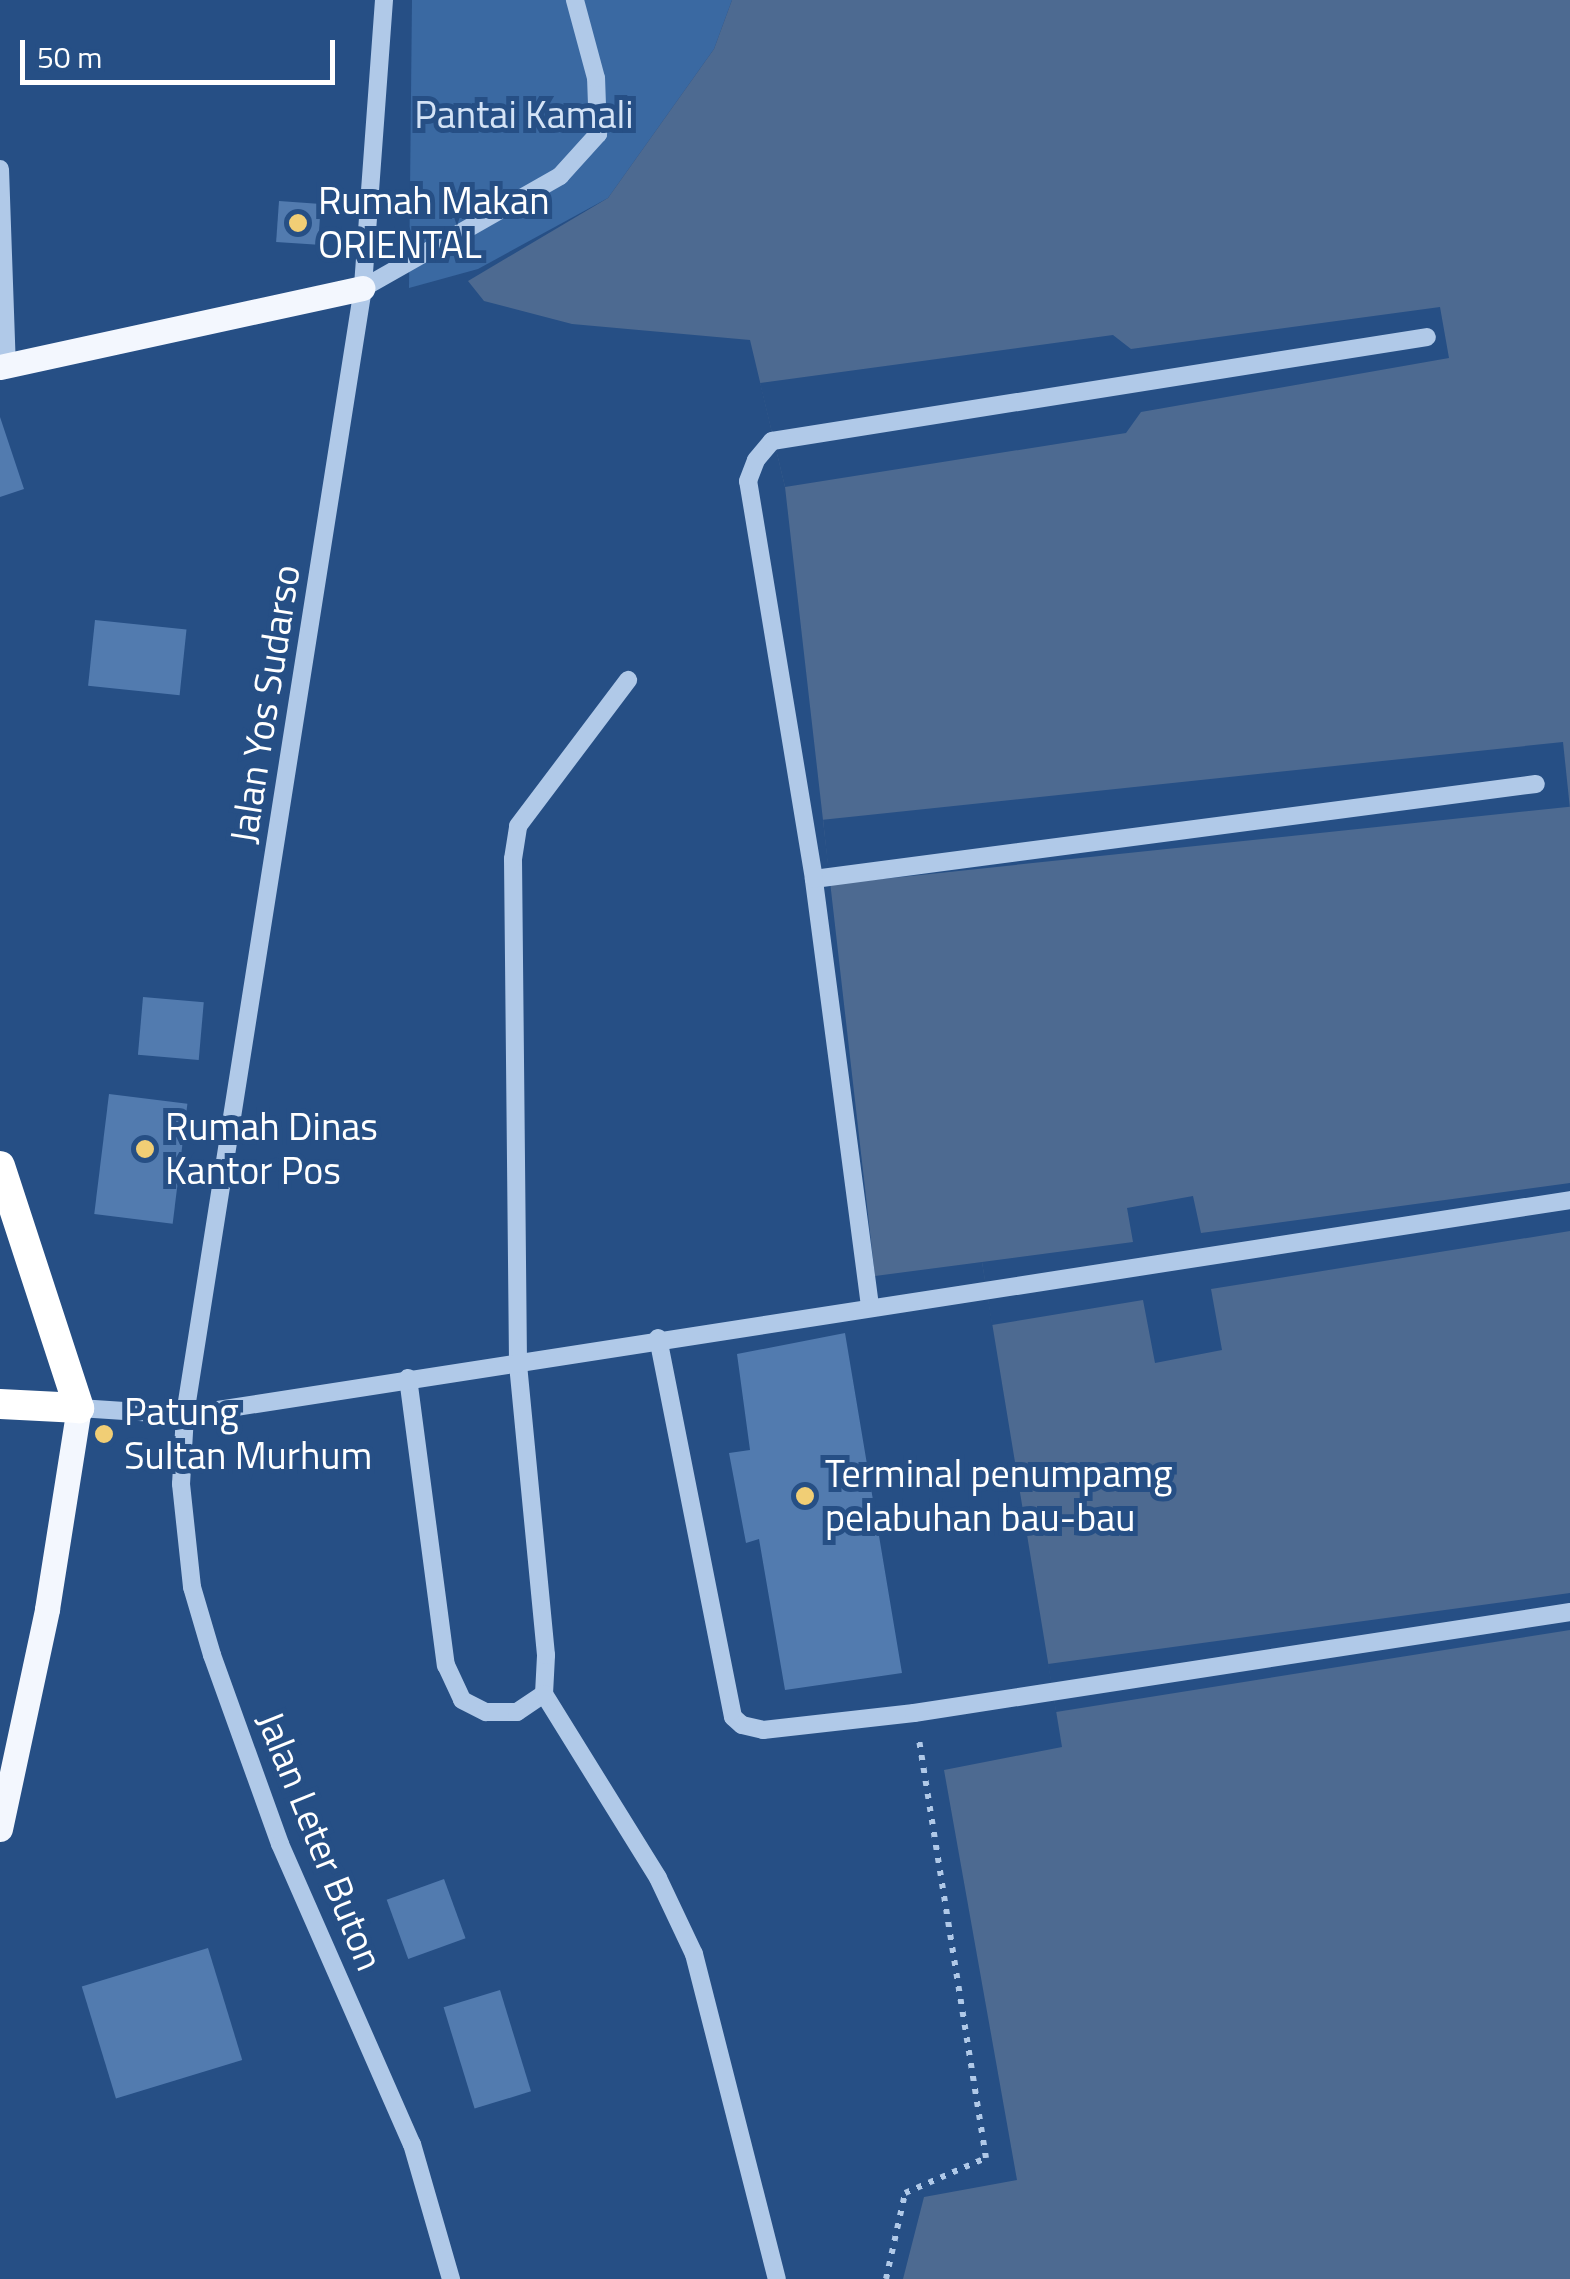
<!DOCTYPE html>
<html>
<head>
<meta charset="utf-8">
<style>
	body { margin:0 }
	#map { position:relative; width:1570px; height:2279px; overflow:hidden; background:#264f85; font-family:"Titillium Web",sans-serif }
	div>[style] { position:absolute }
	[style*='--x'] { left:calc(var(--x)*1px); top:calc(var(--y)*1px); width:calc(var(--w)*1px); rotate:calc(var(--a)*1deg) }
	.green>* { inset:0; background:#3a69a2 }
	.water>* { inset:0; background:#4d6a91 }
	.pier>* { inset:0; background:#264f85; transform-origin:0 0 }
	.building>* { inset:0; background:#527baf; transform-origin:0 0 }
	.path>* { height:6px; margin-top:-3px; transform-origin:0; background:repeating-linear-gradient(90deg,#b0c9e8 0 5px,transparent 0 13px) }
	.minor>* { height:18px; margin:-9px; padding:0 9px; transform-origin:9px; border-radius:9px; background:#b0c9e8 }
	.major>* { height:25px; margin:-12.5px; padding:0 12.5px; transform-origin:12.5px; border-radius:12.5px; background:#f3f7fe }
	.highway>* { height:30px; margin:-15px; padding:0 15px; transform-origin:15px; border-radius:15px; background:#fff }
	.dots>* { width:28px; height:28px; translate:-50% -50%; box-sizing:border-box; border:5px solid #264f85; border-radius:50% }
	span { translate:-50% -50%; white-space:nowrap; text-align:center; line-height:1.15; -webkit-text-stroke:10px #264f85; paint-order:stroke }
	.park-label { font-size:38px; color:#d4e3f6 }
	.poi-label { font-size:38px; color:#fff }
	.left { translate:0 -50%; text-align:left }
	.street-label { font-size:38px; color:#fff }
	.scale { position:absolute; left:20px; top:40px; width:315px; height:45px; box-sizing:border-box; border:5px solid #fff; border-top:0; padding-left:12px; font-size:30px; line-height:35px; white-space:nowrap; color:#fff; -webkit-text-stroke:8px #264f85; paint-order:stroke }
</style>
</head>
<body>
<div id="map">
	<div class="green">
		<div style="clip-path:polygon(412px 0,732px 0,714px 49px,608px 198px,478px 269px,409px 288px)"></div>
	</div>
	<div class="water">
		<div style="clip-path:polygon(732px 0,1570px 0,1570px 2279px,903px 2279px,924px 2197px,1017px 2180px,944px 1770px,1062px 1747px,982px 1262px,875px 1276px,785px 487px,750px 340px,572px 324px,484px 301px,468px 281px,608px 198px,714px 49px)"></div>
	</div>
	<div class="pier">
		<div style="clip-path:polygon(1440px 307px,1449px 358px,1141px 412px,1126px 433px,785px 487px,760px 383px,1113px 335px,1131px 349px)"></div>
		<div style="left:1563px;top:742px;width:65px;height:744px;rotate:84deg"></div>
		<div style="clip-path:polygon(1570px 1183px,1570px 1231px,1211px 1289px,1222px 1350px,1155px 1363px,1143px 1300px,992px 1325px,982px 1262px,1133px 1242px,1127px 1208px,1193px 1196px,1201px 1233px)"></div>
		<div style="clip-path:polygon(1570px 1593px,1570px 1630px,1056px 1712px,1048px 1664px)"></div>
	</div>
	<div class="building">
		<div style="left:279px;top:201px;width:42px;height:41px;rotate:4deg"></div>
		<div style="clip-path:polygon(0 417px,24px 489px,0 497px)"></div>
		<div style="left:95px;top:620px;width:92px;height:66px;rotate:6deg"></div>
		<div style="left:143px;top:997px;width:61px;height:58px;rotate:5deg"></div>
		<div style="left:109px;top:1094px;width:79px;height:121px;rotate:7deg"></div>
		<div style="clip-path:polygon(845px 1333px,902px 1673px,785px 1690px,759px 1539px,746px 1543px,729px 1453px,750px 1450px,737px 1354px)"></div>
		<div style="left:444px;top:1879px;width:63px;height:61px;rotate:70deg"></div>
		<div style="left:208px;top:1948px;width:117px;height:132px;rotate:73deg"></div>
		<div style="left:500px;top:1990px;width:106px;height:59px;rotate:73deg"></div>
	</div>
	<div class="path">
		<div style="--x:886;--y:2279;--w:88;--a:-77.5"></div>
		<div style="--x:905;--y:2193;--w:88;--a:-23.4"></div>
		<div style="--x:986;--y:2158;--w:424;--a:-99.1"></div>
	</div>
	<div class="minor">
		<div style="--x:384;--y:0;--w:289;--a:94.2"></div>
		<div style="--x:363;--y:288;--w:1141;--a:98.98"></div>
		<div style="--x:185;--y:1415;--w:69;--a:93.3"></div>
		<div style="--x:181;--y:1484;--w:104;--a:83.9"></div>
		<div style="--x:192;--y:1587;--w:71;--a:73.6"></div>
		<div style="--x:212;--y:1655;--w:201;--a:70.2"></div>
		<div style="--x:280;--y:1844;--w:328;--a:66.3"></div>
		<div style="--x:412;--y:2144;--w:141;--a:73.9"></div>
		<div style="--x:0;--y:169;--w:197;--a:88"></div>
		<div style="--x:363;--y:288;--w:227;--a:-29.6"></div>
		<div style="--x:560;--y:176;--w:57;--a:-47.9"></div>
		<div style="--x:598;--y:134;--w:56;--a:-92"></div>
		<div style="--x:596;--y:78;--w:81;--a:-105.1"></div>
		<div style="--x:814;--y:879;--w:728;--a:-7.5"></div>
		<div style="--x:870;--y:1306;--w:431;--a:-97.5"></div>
		<div style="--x:814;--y:879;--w:403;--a:-99.4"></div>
		<div style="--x:748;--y:481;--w:22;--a:-69"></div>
		<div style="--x:756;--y:460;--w:25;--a:-50"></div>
		<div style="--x:772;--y:441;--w:663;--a:-9.02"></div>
		<div style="--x:658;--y:1338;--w:386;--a:78.8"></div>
		<div style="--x:733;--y:1717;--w:12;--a:42"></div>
		<div style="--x:742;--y:1725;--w:22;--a:13"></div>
		<div style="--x:763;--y:1730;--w:152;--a:-6.4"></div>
		<div style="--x:914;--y:1713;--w:664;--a:-8.75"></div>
		<div style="--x:408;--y:1378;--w:290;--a:82.5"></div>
		<div style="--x:446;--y:1665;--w:38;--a:65"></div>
		<div style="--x:462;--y:1700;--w:27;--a:27"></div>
		<div style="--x:486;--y:1712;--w:31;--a:0"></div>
		<div style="--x:517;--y:1712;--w:32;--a:-34"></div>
		<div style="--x:544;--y:1694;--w:39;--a:-87"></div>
		<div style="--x:546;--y:1655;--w:294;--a:-95.5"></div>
		<div style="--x:518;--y:1362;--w:503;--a:-90.57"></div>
		<div style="--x:513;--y:859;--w:33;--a:-81"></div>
		<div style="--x:518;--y:826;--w:183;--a:-53"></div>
		<div style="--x:79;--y:1408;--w:106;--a:3.8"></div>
		<div style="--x:185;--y:1415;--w:1402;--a:-8.82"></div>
		<div style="--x:544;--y:1694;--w:216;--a:58.2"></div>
		<div style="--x:658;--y:1878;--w:84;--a:64.7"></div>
		<div style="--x:694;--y:1954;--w:335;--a:75.7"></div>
	</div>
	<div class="major">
		<div style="--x:0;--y:367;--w:371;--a:-12.3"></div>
		<div style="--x:0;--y:1829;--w:225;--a:-77.9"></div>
		<div style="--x:47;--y:1609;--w:204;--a:-81"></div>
	</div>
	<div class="highway">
		<div style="--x:0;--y:1166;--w:255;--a:71.9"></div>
		<div style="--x:79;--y:1408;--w:79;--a:-177.1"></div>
	</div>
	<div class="dots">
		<div style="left:298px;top:223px;background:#f1ce75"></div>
		<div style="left:145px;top:1149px;background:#f1ce75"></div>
		<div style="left:104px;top:1434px;background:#f1ce75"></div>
		<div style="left:805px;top:1496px;background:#f1ce75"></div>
	</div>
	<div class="park-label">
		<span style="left:524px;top:115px">Pantai Kamali</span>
	</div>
	<div class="poi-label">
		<span class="left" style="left:318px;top:223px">Rumah Makan<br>ORIENTAL</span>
		<span class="left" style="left:165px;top:1149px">Rumah Dinas<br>Kantor Pos</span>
		<span class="left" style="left:124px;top:1434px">Patung<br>Sultan Murhum</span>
		<span class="left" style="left:825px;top:1496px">Terminal penumpamg<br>pelabuhan bau-bau</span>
	</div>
	<div class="street-label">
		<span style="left:265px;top:704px;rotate:-81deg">Jalan Yos Sudarso</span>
		<span style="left:320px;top:1841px;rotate:68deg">Jalan Leter Buton</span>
	</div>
	<div class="scale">50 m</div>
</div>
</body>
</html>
